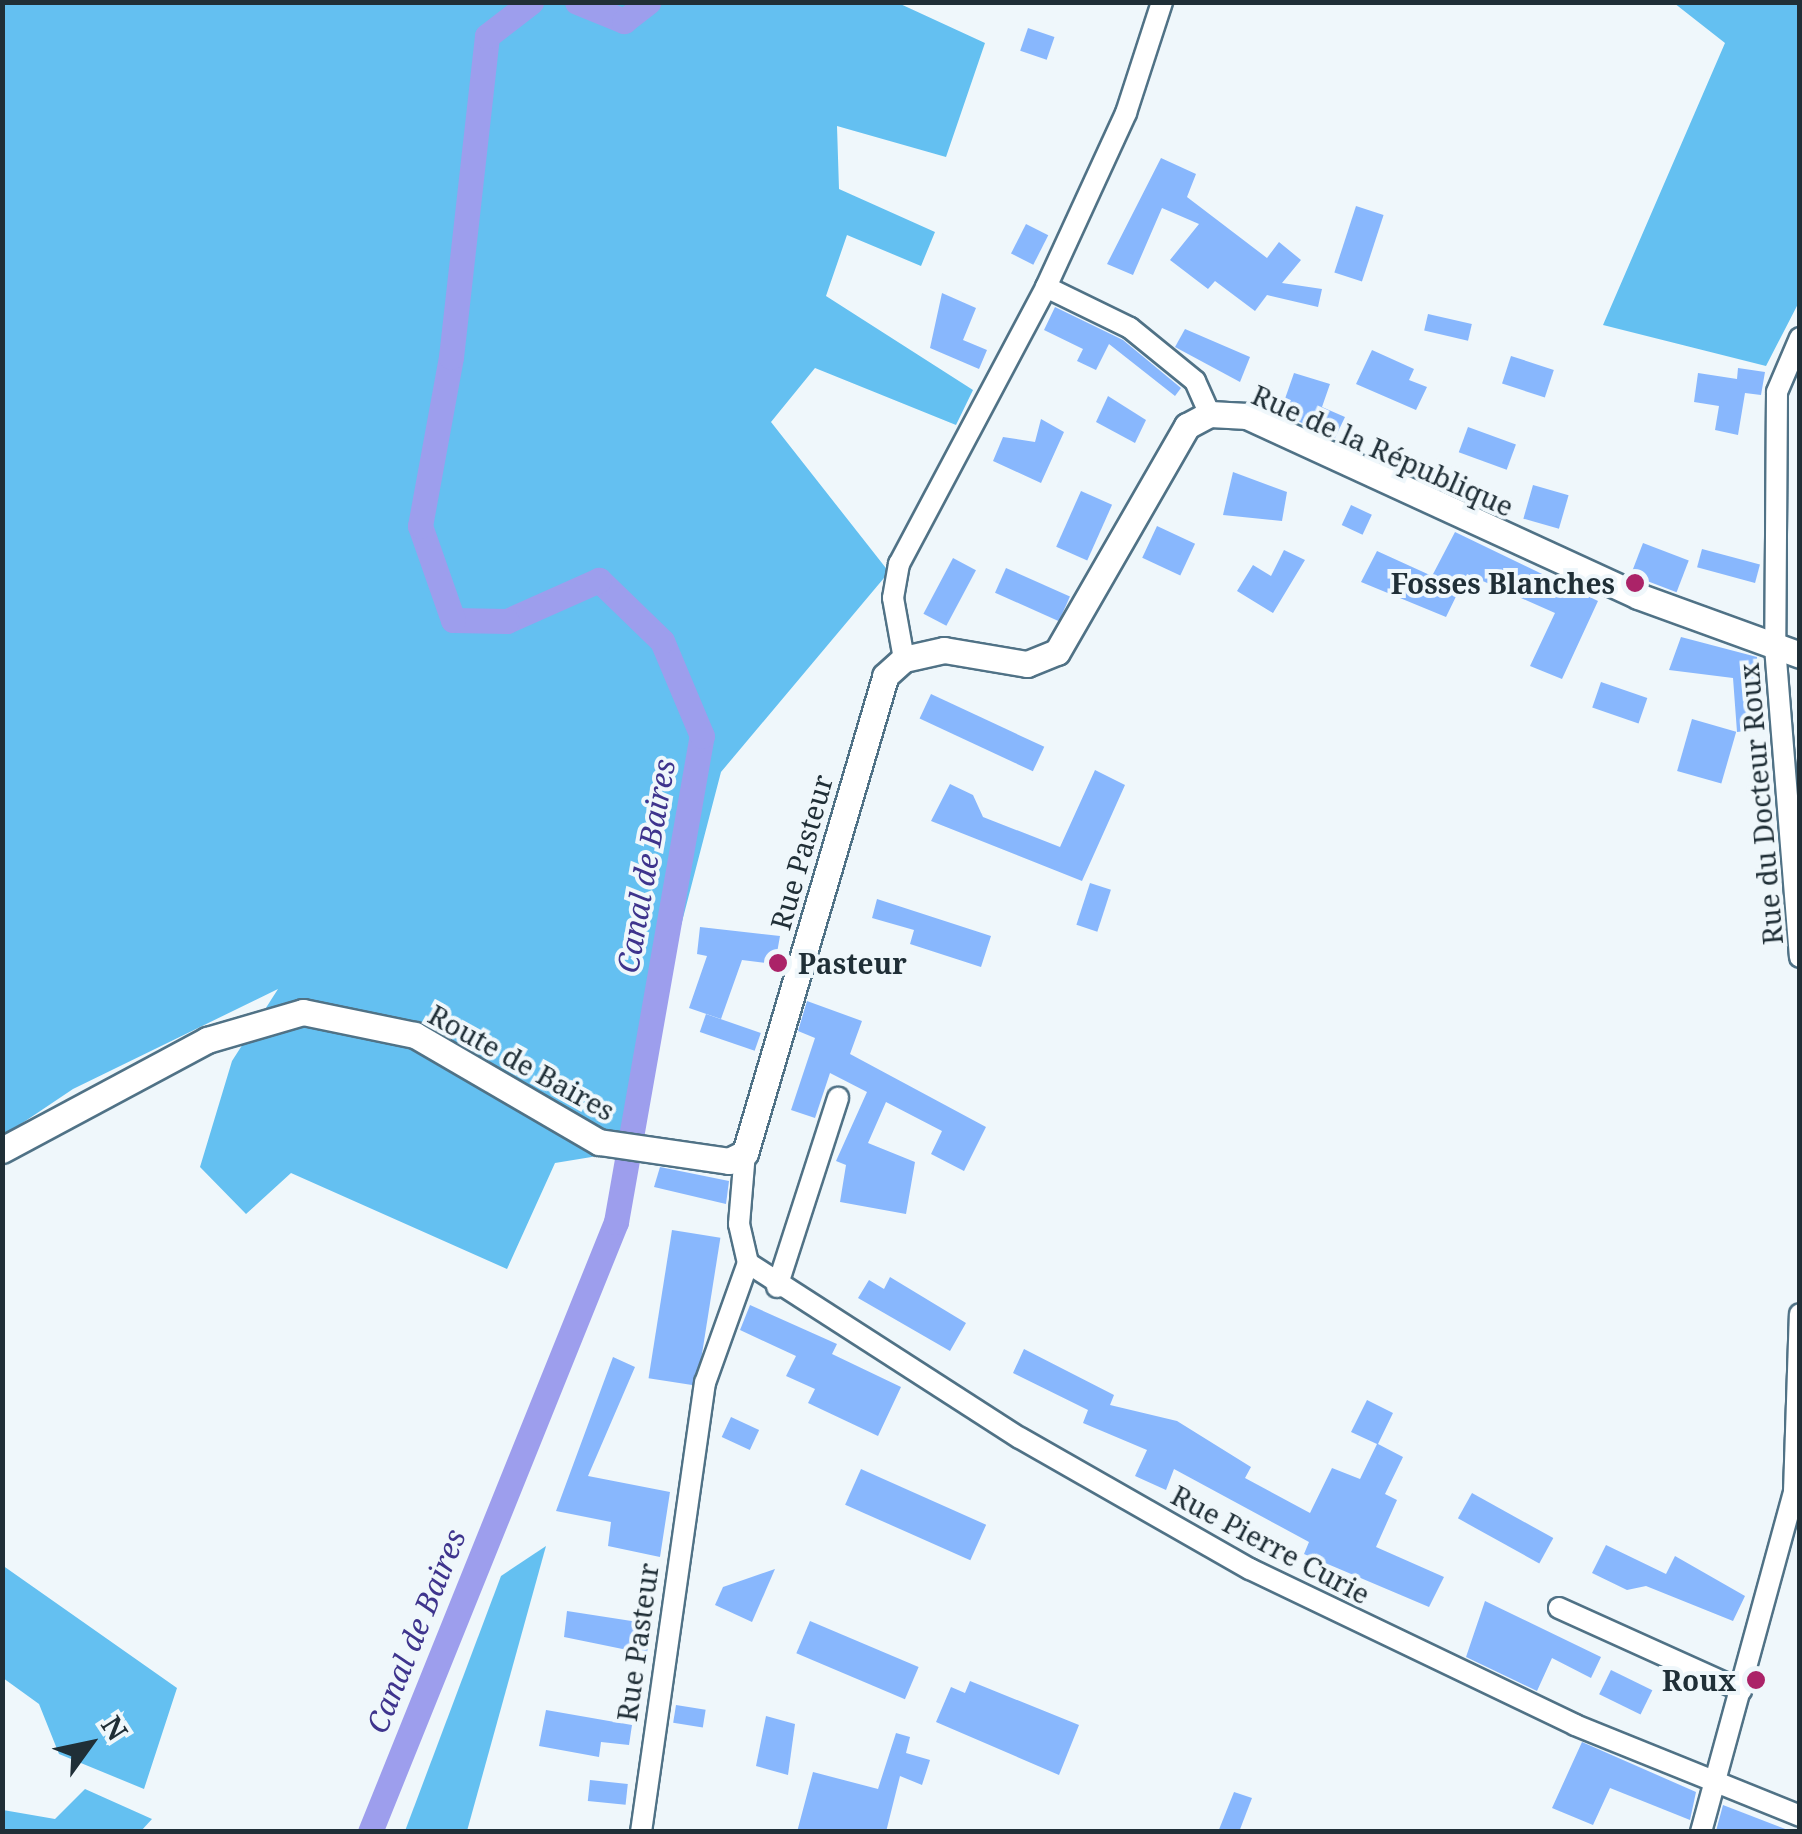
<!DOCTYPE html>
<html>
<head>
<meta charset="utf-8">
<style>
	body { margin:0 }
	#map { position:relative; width:1802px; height:1834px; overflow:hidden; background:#eff7fb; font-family:"Noto Serif",serif }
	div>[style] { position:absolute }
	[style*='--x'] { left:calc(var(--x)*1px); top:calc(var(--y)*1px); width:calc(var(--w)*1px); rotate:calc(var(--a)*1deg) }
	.forest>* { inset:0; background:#64c0f1 }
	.canal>* { height:25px; margin:-12.5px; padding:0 12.5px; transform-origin:12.5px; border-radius:12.5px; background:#9d9eed }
	.building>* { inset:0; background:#88b7fd; transform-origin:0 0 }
	.roads { filter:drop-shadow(2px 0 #507286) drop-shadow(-2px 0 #507286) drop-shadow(0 2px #507286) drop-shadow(0 -2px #507286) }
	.minor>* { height:20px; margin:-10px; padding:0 10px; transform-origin:10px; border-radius:10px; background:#fff }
	.tertiary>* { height:25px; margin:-12.5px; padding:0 12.5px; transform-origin:12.5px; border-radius:12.5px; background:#fff }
	.dots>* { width:28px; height:28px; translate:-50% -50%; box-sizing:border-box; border:5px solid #eff7fb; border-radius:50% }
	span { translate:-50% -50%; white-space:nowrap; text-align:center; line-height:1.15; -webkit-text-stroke:8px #eff7fb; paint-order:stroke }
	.street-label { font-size:28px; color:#202f37 }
	.poi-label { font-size:28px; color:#202f37; font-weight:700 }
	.right { translate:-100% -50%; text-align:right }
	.left { translate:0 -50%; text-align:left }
	.water-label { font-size:30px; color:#3e348d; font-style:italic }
	.frame { position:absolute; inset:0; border:5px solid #202f37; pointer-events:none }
	.north { position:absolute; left:40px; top:1694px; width:100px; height:100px; -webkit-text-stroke:8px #eff7fb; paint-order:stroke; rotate:57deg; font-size:28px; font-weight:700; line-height:40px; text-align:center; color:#202f37 }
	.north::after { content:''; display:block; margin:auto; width:35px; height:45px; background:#202f37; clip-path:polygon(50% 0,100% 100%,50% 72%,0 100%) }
</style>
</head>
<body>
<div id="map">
	<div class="forest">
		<div style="clip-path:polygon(896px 2px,985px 43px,946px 157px,837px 126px,839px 189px,935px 232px,921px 266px,847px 235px,826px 296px,973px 390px,956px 425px,815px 368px,771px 422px,889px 572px,721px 772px,622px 1152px,555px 1163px,507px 1269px,291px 1173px,246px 1214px,200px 1167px,232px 1061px,278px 989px,73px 1089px,3px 1136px,3px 3px)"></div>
		<div style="clip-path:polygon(1674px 3px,1799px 3px,1799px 302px,1766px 366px,1603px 325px,1725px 43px)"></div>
		<div style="clip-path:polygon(546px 1546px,467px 1831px,405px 1831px,501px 1576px)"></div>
		<div style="clip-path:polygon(2px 1565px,177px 1688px,144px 1789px,59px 1754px,39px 1704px,3px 1678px)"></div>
		<div style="clip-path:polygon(85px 1789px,152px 1819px,141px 1831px,3px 1831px,3px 1810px,55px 1819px)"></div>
	</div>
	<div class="canal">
		<div style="--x:577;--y:2;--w:51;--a:22"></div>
		<div style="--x:624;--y:21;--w:31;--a:-38"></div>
		<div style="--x:370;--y:1832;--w:658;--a:-68.04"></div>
		<div style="--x:616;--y:1222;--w:494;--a:-80"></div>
		<div style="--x:702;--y:736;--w:103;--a:-112.8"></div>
		<div style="--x:662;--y:641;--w:88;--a:-135.9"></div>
		<div style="--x:599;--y:580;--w:101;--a:156"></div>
		<div style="--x:507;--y:621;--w:54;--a:-178.9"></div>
		<div style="--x:453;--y:620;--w:100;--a:-109.3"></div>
		<div style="--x:420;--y:526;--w:172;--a:-79.6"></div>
		<div style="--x:451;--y:357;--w:323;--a:-83.6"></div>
		<div style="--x:487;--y:36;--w:56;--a:-37.7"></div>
	</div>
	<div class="building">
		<div style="left:1028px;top:28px;width:28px;height:24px;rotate:19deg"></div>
		<div style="clip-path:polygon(1161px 158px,1196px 174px,1187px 197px,1267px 258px,1279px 242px,1301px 260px,1282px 283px,1322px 289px,1318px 307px,1267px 295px,1255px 311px,1215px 281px,1208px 289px,1170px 260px,1199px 224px,1162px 208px,1133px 275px,1107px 264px)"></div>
		<div style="left:1356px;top:206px;width:29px;height:70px;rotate:18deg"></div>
		<div style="left:1026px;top:224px;width:25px;height:33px;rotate:27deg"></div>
		<div style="clip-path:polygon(942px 293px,976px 308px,963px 340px,987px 350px,979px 369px,930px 348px)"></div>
		<div style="clip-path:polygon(1055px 307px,1123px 340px,1181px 388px,1175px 396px,1109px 344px,1096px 370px,1077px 361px,1083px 349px,1044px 330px)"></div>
		<div style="left:1428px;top:314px;width:45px;height:17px;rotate:13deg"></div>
		<div style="clip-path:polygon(1185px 329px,1250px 357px,1240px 382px,1175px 347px)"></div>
		<div style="clip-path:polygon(1372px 350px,1414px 369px,1409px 380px,1427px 387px,1416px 410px,1356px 384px)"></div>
		<div style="left:1511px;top:356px;width:45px;height:29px;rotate:18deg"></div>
		<div style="clip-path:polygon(1738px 368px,1765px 372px,1761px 395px,1745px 393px,1738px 435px,1715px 430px,1719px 406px,1694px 402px,1698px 373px,1737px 379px)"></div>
		<div style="clip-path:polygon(1294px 373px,1330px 384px,1322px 407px,1345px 417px,1335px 438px,1280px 413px)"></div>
		<div style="clip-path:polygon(1108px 396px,1146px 420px,1135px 443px,1096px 422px)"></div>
		<div style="clip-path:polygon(1041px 419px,1064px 432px,1041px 483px,993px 461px,1003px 437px,1035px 442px)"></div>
		<div style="left:1468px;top:427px;width:51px;height:27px;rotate:20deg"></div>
		<div style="clip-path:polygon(1233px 472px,1287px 492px,1282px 521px,1223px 515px)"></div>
		<div style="left:1533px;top:485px;width:37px;height:35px;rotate:16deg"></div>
		<div style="left:1081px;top:491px;width:34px;height:61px;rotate:24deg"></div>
		<div style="left:1351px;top:505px;width:23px;height:22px;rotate:25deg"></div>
		<div style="left:1157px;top:526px;width:42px;height:35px;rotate:25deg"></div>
		<div style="clip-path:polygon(1455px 532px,1598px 601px,1562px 679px,1530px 666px,1555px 613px,1467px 574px,1446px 617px,1361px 582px,1377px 551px,1432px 576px)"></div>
		<div style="left:1643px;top:543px;width:49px;height:34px;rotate:21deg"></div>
		<div style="left:1702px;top:549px;width:60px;height:19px;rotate:15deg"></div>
		<div style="clip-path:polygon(1284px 550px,1305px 560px,1273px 613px,1237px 591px,1253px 565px,1271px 576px)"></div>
		<div style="left:953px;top:558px;width:26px;height:63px;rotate:28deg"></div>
		<div style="left:1006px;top:568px;width:70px;height:27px;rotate:24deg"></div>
		<div style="clip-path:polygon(1681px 637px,1757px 657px,1762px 729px,1737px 732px,1733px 678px,1669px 670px)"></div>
		<div style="left:1601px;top:682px;width:49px;height:27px;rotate:19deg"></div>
		<div style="left:931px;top:694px;width:125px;height:27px;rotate:25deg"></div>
		<div style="left:1692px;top:719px;width:46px;height:54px;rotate:16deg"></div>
		<div style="clip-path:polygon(1095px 770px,1125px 785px,1082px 881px,931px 821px,950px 784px,973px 795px,983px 817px,1060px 847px)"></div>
		<div style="left:1090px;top:883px;width:22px;height:44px;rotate:18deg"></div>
		<div style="clip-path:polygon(877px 899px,991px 936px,981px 967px,910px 944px,914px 930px,872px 918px)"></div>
		<div style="clip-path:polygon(700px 927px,780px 936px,775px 964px,742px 960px,721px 1019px,689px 1008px,707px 956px,697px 954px)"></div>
		<div style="clip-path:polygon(807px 1001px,862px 1021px,850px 1054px,986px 1127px,964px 1171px,931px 1154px,942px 1131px,886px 1102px,868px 1143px,915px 1162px,906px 1214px,840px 1202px,846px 1165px,836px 1161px,867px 1092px,830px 1073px,815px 1118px,791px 1110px,815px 1038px,798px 1031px)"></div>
		<div style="left:706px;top:1014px;width:58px;height:19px;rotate:19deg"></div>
		<div style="clip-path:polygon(660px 1167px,729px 1181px,726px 1204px,654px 1187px)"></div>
		<div style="left:672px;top:1230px;width:49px;height:150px;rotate:9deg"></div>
		<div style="clip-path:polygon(890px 1277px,966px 1323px,950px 1351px,858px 1298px,869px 1280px,884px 1289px)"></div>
		<div style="clip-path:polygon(750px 1305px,837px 1344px,832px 1354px,901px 1387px,878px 1436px,808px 1403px,815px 1389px,786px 1376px,796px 1356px,740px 1330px)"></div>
		<div style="clip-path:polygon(1024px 1349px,1114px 1395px,1110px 1405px,1177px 1421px,1251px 1467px,1245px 1478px,1310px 1513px,1332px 1468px,1360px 1479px,1377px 1444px,1351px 1432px,1367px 1400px,1393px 1413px,1378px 1444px,1403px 1457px,1385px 1494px,1397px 1500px,1376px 1547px,1444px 1577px,1429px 1607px,1304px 1554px,1309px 1542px,1174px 1469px,1166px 1490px,1135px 1476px,1147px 1450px,1083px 1423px,1088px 1410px,1013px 1373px)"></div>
		<div style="clip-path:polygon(613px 1357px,635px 1367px,588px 1476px,670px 1492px,660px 1557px,608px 1546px,611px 1522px,556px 1511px)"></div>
		<div style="left:731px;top:1417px;width:31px;height:22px;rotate:25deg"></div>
		<div style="left:861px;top:1469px;width:137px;height:39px;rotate:24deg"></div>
		<div style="left:1472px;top:1493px;width:93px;height:29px;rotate:29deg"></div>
		<div style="clip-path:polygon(1606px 1545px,1666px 1574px,1675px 1556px,1745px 1596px,1733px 1621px,1646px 1586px,1627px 1590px,1592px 1573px)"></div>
		<div style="clip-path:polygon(775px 1569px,752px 1622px,715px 1605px,723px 1587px)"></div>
		<div style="clip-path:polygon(1485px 1601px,1601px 1657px,1591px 1678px,1552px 1658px,1537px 1691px,1466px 1657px)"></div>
		<div style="clip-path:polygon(567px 1611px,651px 1624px,647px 1654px,564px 1637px)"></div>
		<div style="left:810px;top:1621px;width:118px;height:35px;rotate:23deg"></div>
		<div style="left:1611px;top:1670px;width:46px;height:27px;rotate:26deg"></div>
		<div style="clip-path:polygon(970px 1681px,1079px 1725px,1059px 1775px,936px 1722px,951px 1687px,965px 1693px)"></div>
		<div style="left:676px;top:1705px;width:30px;height:18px;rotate:9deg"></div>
		<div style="clip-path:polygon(546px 1710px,632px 1725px,629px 1745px,601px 1742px,599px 1757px,539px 1746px)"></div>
		<div style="clip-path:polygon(766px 1716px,795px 1724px,788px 1775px,756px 1766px)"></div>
		<div style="clip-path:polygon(896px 1733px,910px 1737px,906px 1753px,930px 1760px,922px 1785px,900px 1776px,886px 1832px,797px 1832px,813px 1772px,878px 1789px)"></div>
		<div style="clip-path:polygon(1582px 1742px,1696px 1792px,1690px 1820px,1610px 1788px,1593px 1825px,1552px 1808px)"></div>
		<div style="left:590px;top:1780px;width:38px;height:21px;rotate:6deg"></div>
		<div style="clip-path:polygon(1234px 1792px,1252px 1798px,1239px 1832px,1218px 1832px)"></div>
		<div style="clip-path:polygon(1723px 1805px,1788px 1830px,1788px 1832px,1716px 1831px)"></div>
	</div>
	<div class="roads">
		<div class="minor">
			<div style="--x:1046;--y:287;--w:93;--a:26"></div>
			<div style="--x:1130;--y:328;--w:84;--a:39.2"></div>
			<div style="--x:1195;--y:381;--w:36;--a:66"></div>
			<div style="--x:1800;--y:338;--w:59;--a:113.1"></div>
			<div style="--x:1777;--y:392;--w:255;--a:90.4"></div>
			<div style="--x:1775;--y:647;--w:311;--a:85.4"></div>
			<div style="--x:904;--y:659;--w:62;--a:-100.2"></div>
			<div style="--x:893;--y:598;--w:35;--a:-80"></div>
			<div style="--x:899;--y:564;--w:314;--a:-62"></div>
			<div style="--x:1046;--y:287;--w:192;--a:-65.3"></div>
			<div style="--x:1126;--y:113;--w:117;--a:-72"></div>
			<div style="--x:748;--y:1263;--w:323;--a:32.8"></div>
			<div style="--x:1020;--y:1438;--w:265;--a:29.7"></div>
			<div style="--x:1250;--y:1569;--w:361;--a:25.6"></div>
			<div style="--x:1575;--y:1725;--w:243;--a:22"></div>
			<div style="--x:777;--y:1287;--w:199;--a:-72.1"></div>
			<div style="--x:1559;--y:1608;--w:200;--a:24.3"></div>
			<div style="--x:641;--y:1832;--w:454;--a:-81.9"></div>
			<div style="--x:705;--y:1383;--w:127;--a:-70.3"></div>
			<div style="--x:748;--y:1263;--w:40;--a:-103"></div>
			<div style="--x:739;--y:1224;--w:71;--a:-85.2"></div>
			<div style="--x:1701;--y:1832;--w:352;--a:-74.7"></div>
			<div style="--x:1794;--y:1492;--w:178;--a:-88.1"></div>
		</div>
		<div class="tertiary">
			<div style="--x:2;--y:1150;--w:233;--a:-28.2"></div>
			<div style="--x:207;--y:1040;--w:100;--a:-16.3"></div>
			<div style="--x:303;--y:1012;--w:114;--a:11.6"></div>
			<div style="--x:415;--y:1035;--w:213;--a:30.2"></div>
			<div style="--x:599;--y:1142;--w:131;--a:8.3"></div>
			<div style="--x:729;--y:1161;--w:18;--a:-27"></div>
			<div style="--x:745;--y:1153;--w:497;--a:-73.6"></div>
			<div style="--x:885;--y:676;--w:25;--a:-42"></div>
			<div style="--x:904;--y:659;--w:41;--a:-12.7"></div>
			<div style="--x:944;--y:650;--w:84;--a:9.6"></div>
			<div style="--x:1027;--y:664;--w:32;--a:-22"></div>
			<div style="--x:1057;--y:652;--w:261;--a:-60.1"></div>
			<div style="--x:1187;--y:426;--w:26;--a:-28"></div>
			<div style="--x:1210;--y:414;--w:37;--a:3"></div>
			<div style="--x:1247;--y:416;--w:430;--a:24.7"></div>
			<div style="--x:1638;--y:596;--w:172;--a:20"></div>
		</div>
	</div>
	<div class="dots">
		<div style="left:1635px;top:583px;background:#ab2368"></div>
		<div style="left:778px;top:963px;background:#ab2368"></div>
		<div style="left:1756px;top:1680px;background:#ab2368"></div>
	</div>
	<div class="street-label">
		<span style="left:1383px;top:450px;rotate:24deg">Rue de la République</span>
		<span style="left:1760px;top:804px;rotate:-95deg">Rue du Docteur Roux</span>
		<span style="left:801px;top:852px;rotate:-74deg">Rue Pasteur</span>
		<span style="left:522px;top:1062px;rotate:29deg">Route de Baires</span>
		<span style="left:1271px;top:1544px;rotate:28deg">Rue Pierre Curie</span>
		<span style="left:637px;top:1642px;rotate:-82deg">Rue Pasteur</span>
	</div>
	<div class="poi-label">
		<span class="right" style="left:1615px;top:583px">Fosses Blanches</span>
		<span class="left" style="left:798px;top:963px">Pasteur</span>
		<span class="right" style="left:1736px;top:1680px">Roux</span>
	</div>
	<div class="water-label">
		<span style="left:646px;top:866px;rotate:-80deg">Canal de Baires</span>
		<span style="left:416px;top:1631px;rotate:-68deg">Canal de Baires</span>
	</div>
	<div class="frame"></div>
	<div class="north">N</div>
</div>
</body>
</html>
